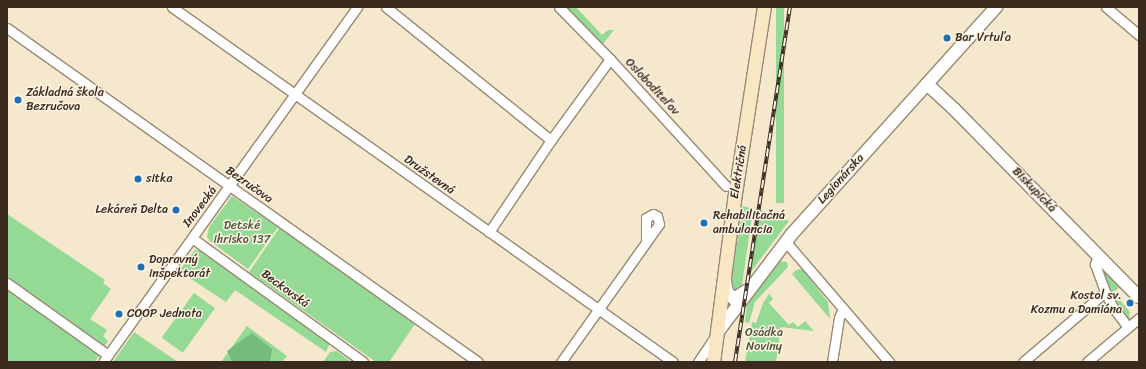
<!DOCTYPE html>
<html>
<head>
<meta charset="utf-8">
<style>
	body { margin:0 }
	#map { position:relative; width:1146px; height:369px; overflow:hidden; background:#f5e8cd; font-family:Sriracha,sans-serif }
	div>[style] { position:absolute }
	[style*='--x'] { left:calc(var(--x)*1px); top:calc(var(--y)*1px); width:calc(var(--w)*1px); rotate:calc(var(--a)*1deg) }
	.green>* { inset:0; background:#94da94; transform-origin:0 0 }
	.forest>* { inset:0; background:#77ba7e }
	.roads { filter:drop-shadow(1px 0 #988976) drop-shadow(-1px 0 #988976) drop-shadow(0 1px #988976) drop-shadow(0 -1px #988976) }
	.minor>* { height:9px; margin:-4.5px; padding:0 4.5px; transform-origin:4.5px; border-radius:4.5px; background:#fff }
	.tertiary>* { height:12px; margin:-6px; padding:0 6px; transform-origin:6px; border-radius:6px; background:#fff }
	.secondary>* { height:13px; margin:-6.5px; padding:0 6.5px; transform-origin:6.5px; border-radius:6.5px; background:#f9e7c3 }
	.rail>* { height:4px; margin-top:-2px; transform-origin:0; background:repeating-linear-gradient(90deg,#fcf5e5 0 8px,#3b2a1e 0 16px); box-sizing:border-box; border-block:1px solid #3b2a1e }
	.dots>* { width:11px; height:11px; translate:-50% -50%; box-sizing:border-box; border:2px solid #fcf5e5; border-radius:50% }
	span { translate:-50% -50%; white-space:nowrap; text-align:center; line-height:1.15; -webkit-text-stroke:3px #fcf5e5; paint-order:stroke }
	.poi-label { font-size:12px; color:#3b2a1e }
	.left { translate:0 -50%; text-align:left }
	.right { translate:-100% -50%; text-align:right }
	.street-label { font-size:12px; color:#3b2a1e }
	.park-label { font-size:12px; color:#51563c }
	.frame { position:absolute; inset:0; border:8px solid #3b2a1e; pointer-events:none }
</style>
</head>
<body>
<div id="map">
	<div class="green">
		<div style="clip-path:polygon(566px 7px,576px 7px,602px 35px,608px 30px,614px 30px,603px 44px)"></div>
		<div style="left:776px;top:7px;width:8px;height:196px"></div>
		<div style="clip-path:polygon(232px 196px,278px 227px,248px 269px,211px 242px,207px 237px,209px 227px)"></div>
		<div style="clip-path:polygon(743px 206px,753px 209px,742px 285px,736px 293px,730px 288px)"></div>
		<div style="clip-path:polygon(761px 210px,789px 221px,750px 273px)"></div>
		<div style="clip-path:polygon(7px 214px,105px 280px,103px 283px,111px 289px,90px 319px,107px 330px,103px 336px,108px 341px,104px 347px,7px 277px)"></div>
		<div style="clip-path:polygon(280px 227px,415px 324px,389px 362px,376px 362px,249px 272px)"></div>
		<div style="clip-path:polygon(195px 250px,204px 251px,328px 341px,329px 345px,326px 352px,235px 290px,226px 302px,179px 271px)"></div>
		<div style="clip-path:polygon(779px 261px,787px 262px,788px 267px,755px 302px,749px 323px,745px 322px,747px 305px)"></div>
		<div style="clip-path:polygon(1096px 263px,1121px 286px,1111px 294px,1117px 301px,1120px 300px,1130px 312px,1129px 317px,1134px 318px,1128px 320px,1109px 294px)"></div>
		<div style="clip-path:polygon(802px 269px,828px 302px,830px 319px,792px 274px,796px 270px)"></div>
		<div style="clip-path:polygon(7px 287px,101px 354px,94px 362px,7px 362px)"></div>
		<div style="left:194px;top:293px;width:26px;height:55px;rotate:36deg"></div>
		<div style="clip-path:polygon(769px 294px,773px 299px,769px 303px,789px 325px,793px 322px,798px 327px,805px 321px,814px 331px,781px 327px,776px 362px,745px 362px,752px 322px,756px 323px,763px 303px)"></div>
		<div style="clip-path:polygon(247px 326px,287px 356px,282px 362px,221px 362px)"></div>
		<div style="clip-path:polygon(134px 332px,178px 362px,113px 362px)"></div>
		<div style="clip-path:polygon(337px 351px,351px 362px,323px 362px,330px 352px)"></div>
	</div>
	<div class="forest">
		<div style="clip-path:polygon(252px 333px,272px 349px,270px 362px,232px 362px,227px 351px)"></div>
	</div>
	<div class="roads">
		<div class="minor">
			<div style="--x:172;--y:7;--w:614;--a:35.32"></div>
			<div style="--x:386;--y:7;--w:212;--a:38.9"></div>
			<div style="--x:559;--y:7;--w:73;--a:45.6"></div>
			<div style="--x:610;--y:59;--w:172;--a:47.6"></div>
			<div style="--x:1106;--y:7;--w:43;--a:40.3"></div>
			<div style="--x:7;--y:28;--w:577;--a:35.34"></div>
			<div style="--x:489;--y:232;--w:111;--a:-56"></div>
			<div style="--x:551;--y:140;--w:100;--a:-53.9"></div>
			<div style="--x:192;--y:238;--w:211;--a:35.9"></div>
			<div style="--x:785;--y:241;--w:160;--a:49.3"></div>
			<div style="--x:1098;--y:256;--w:9;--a:111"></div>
			<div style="--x:1095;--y:264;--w:30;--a:70"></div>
			<div style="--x:1105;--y:292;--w:16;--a:63"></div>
			<div style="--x:1112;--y:306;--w:26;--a:53"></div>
			<div style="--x:7;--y:283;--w:124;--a:35.5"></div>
			<div style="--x:103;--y:362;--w:437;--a:-54.4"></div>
			<div style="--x:561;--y:362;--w:169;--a:-54.6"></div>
			<div style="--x:659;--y:224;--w:8;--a:-104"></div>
			<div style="--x:657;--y:216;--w:4;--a:-153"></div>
			<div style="--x:653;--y:214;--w:8;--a:150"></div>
			<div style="--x:646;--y:218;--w:24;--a:90"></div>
			<div style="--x:698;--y:362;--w:30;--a:-56"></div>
			<div style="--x:832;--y:362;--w:45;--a:-81"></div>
			<div style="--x:839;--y:318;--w:9;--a:-69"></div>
			<div style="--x:1023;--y:362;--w:108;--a:-40.5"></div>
			<div style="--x:1087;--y:362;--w:68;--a:-40.2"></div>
		</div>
		<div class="tertiary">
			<div style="--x:927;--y:84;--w:37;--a:43"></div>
			<div style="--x:954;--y:109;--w:264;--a:45.5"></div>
			<div style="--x:725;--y:281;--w:11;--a:80"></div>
			<div style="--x:727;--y:292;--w:10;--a:45"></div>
			<div style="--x:734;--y:299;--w:14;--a:-34"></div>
			<div style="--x:717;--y:333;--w:123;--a:-52.9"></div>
			<div style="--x:791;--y:235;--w:307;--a:-48"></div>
		</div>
		<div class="secondary">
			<div style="--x:713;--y:362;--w:163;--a:-82.6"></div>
			<div style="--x:734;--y:200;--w:195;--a:-81.2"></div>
		</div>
	</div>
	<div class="rail">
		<div style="--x:735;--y:362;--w:359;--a:-81.2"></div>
	</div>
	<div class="dots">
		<div style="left:947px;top:38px;background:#1f6fb2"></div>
		<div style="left:18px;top:100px;background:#1f6fb2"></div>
		<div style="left:138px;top:179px;background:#1f6fb2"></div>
		<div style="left:176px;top:210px;background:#1f6fb2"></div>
		<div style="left:704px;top:223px;background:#1f6fb2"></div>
		<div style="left:141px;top:267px;background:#1f6fb2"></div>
		<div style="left:1130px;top:303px;background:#1f6fb2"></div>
		<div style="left:119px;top:314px;background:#1f6fb2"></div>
	</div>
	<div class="poi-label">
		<span class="left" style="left:955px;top:38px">Bar Vrtuľa</span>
		<span class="left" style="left:26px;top:100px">Základná škola<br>Bezručova</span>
		<span class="left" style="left:146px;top:179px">sitka</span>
		<span class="right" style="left:168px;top:210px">Lekáreň Delta</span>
		<span class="left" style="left:713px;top:223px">Rehabilitačná<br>ambulancia</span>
		<span class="left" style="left:149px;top:267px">Dopravný<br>inšpektorát</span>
		<span class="right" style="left:1122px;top:303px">Kostol sv.<br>Kozmu a Damiána</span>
		<span class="left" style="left:127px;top:314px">COOP Jednota</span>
	</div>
	<div class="street-label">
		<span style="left:652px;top:87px;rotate:47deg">Osloboditeľov</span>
		<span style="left:739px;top:172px;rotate:-81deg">Električná</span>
		<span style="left:429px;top:175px;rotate:35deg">Družstevná</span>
		<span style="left:841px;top:179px;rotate:-48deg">Legionárska</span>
		<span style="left:249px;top:185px;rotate:35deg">Bezručova</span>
		<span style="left:1034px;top:190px;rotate:46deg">Biskupická</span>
		<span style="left:200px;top:207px;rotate:-53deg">Inovecká</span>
		<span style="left:285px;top:289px;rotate:36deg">Beckovská</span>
	</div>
	<div class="park-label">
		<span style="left:242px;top:233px">Detské<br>ihrisko 137</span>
		<span style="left:764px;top:340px">Osádka<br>Noviny</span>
	</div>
	<div class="frame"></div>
</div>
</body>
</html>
